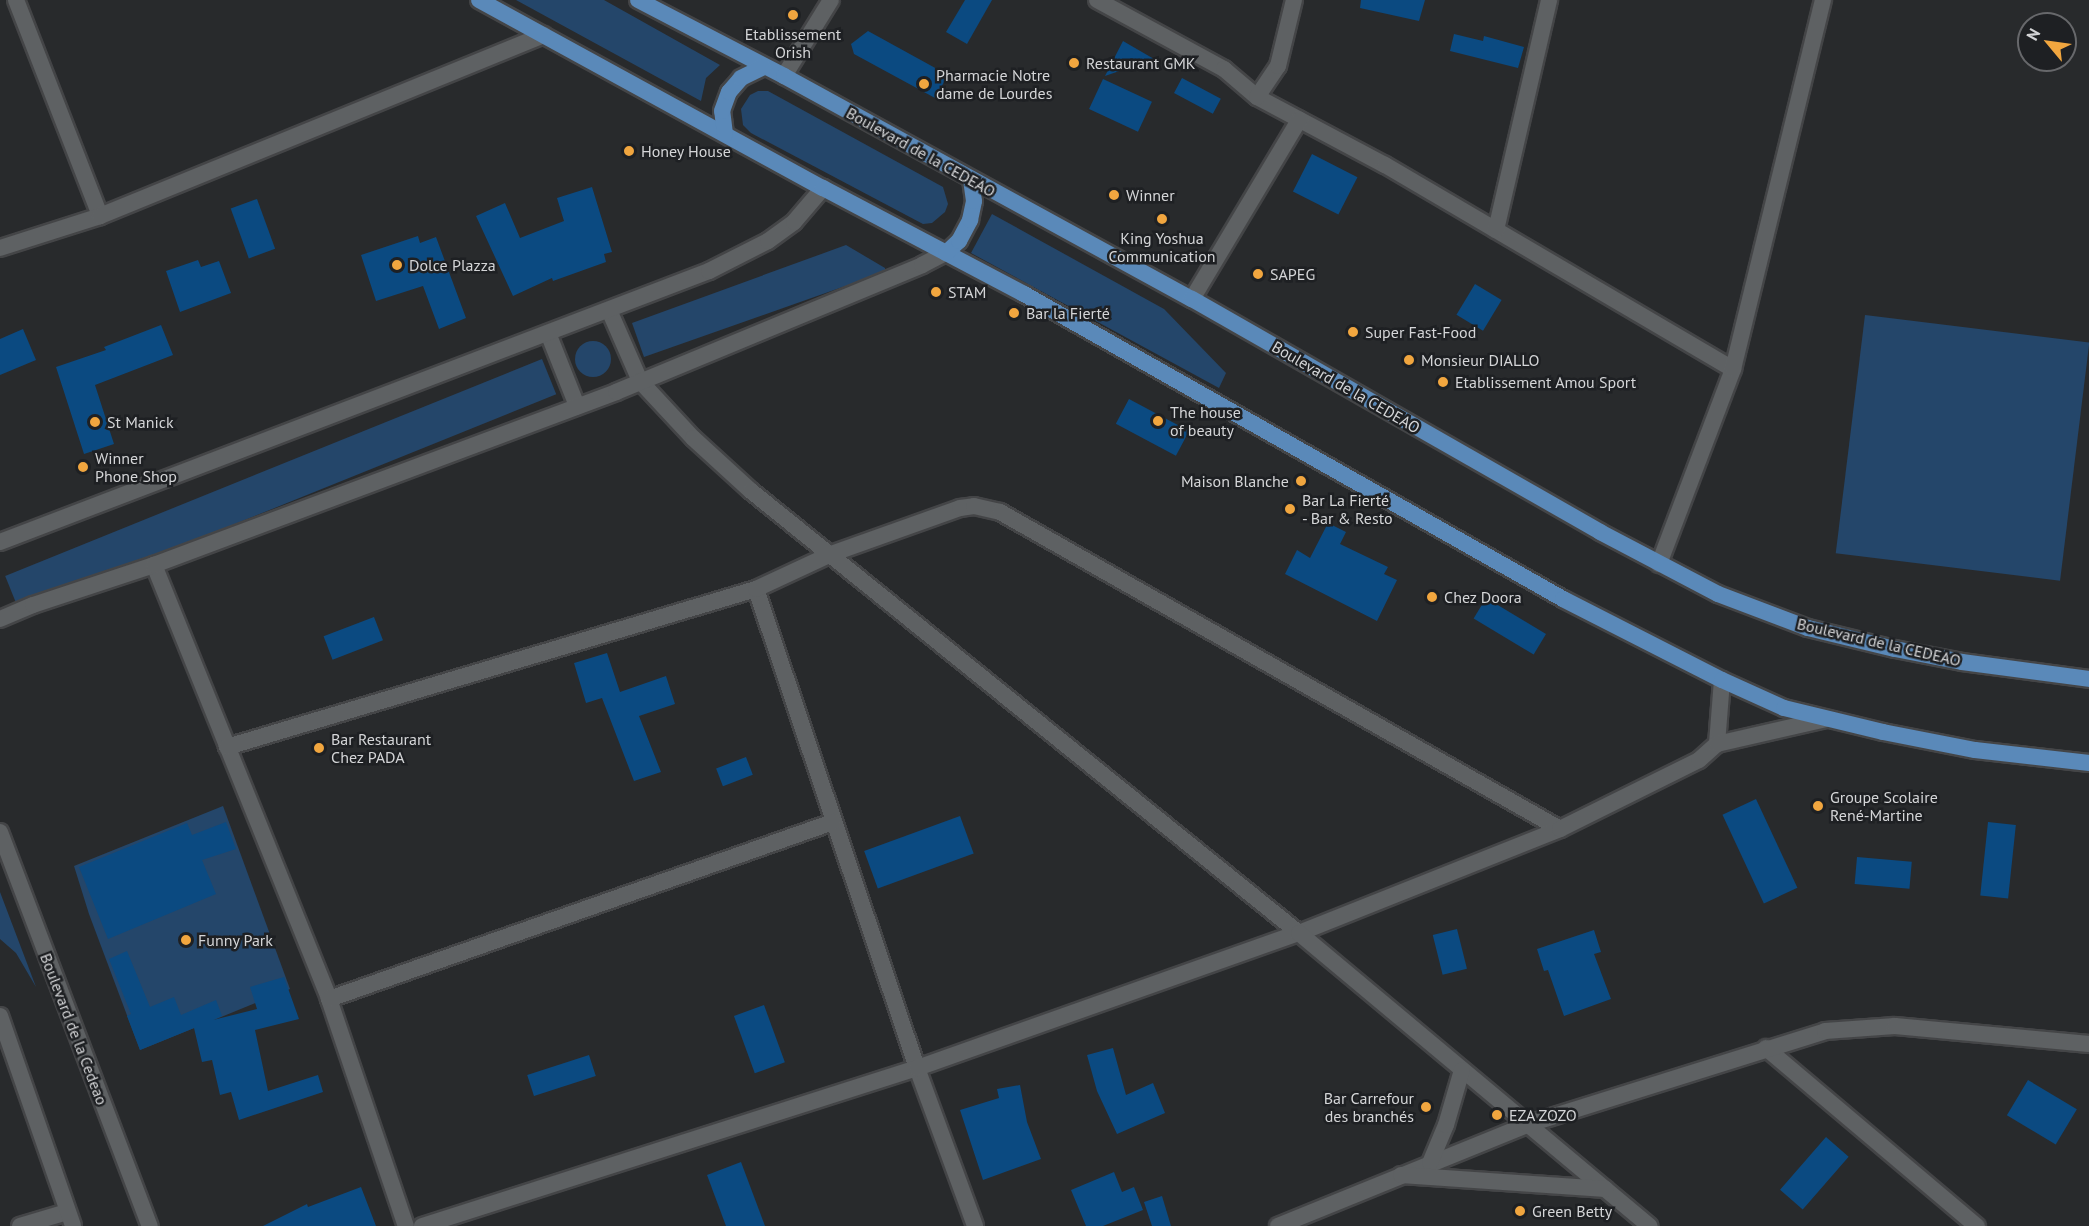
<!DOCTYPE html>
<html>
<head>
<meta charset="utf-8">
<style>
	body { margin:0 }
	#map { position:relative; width:2089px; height:1226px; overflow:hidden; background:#282a2c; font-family:"PT Sans",sans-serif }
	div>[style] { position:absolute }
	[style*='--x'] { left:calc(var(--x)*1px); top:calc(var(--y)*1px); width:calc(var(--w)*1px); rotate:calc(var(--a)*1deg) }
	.green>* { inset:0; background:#24466a; transform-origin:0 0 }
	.round { border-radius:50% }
	.building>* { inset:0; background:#0b4a81; transform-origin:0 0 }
	.roads { filter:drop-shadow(2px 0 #444547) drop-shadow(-2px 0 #444547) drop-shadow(0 2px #444547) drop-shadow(0 -2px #444547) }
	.minor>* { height:16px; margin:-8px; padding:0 8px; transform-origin:8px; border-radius:8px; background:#5e6163 }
	.tertiary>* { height:16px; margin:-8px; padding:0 8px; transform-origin:8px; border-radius:8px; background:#5e6163 }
	.secondary>* { height:16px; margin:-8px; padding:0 8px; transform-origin:8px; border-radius:8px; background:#5e6163 }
	.primary>* { height:16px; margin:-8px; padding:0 8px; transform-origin:8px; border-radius:8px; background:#5a89b9 }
	.dots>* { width:16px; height:16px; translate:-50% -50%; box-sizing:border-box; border:3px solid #1e2023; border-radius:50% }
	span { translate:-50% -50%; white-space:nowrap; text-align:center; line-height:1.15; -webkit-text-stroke:5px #1e2023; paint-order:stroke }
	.poi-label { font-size:16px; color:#d4d5d7 }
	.left { translate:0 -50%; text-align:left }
	.right { translate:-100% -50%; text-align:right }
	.street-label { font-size:16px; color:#d4d5d7 }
	.north { position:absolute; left:2017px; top:12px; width:60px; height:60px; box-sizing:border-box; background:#1e2023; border:2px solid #67686b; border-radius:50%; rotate:299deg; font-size:16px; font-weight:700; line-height:24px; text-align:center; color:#d4d5d7 }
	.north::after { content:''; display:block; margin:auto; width:21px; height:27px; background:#f1a63f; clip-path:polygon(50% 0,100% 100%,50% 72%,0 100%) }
</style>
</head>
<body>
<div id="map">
	<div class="green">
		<div style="clip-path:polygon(516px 0,604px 0,720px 65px,706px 78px,701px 101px)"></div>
		<div style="clip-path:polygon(758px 91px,768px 91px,943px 187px,948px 204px,945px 212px,932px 223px,923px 224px,751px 133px,743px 125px,741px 109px,750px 95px)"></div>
		<div style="clip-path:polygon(992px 214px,1164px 309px,1226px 373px,1219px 388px,971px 253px)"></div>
		<div style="clip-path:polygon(846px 245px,885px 268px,885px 272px,644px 357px,632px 323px)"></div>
		<div style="left:1865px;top:315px;width:226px;height:240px;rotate:7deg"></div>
		<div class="round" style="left:575px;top:341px;width:36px;height:36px"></div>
		<div style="left:542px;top:359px;width:38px;height:579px;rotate:68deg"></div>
		<div style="clip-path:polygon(223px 806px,290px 989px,140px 1050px,89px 914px,74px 866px)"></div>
		<div style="clip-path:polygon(0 892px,36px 987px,16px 953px,0 939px)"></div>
	</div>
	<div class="building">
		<div style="clip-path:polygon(965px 0,992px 0,967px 44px,946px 32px)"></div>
		<div style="clip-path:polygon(1361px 0,1425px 0,1419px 21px,1360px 8px)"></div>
		<div style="clip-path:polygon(868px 31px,948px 75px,935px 98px,854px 54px,851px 44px)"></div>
		<div style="clip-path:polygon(1454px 34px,1483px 41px,1484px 36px,1524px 47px,1518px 68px,1450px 51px)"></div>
		<div style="clip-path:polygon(1123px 41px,1154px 59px,1105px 76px)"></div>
		<div style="left:1182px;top:78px;width:44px;height:17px;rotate:28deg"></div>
		<div style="left:1103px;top:79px;width:54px;height:33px;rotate:25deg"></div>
		<div style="left:1312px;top:154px;width:51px;height:42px;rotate:27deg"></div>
		<div style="clip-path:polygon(592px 187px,612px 252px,604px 254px,606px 262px,553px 281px,552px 278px,513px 296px,476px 216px,505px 203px,520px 238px,564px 221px,557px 198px)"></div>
		<div style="left:257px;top:199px;width:53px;height:28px;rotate:70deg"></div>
		<div style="clip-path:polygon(418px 236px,420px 243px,436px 237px,466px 318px,439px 329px,423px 286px,376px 301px,361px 255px)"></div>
		<div style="clip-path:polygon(198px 260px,201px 267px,219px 261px,231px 293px,180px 312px,166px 271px)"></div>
		<div style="left:1475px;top:284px;width:31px;height:36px;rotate:31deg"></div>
		<div style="clip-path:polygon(161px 325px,173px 355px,95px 385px,114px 444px,84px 454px,56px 367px,106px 350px,104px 347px)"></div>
		<div style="clip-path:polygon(23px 329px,36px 360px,0 375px,0 339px)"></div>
		<div style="left:1129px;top:399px;width:68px;height:28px;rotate:28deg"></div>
		<div style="clip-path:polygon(1328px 523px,1346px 532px,1340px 544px,1388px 567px,1384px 574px,1397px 580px,1377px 621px,1285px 574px,1297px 550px,1310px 558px)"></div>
		<div style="left:1486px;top:598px;width:70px;height:24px;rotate:31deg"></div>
		<div style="left:374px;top:617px;width:25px;height:54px;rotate:69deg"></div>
		<div style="clip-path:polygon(607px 653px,620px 692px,666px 676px,675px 704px,639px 716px,661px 772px,634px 781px,602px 698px,586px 703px,574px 663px)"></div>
		<div style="left:746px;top:757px;width:19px;height:32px;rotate:69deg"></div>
		<div style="left:1756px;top:799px;width:98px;height:37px;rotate:65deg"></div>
		<div style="left:960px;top:816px;width:40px;height:102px;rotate:70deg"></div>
		<div style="clip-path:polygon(226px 822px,236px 849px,202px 860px,216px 894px,108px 939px,79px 867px,187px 823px,192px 835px)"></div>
		<div style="left:1988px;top:822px;width:28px;height:74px;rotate:6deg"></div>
		<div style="left:1857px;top:857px;width:55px;height:27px;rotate:5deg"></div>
		<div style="left:1457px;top:929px;width:41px;height:25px;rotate:76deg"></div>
		<div style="clip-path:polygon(1594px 930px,1601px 952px,1594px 954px,1611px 999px,1564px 1016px,1548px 970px,1544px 971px,1537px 949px)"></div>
		<div style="clip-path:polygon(127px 951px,150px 1007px,174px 997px,181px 1015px,216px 1000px,222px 1016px,213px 1020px,257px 1009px,250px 987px,284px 977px,299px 1019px,255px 1030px,268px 1091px,318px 1075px,323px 1092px,239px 1120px,231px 1092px,220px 1095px,212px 1060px,202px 1062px,194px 1028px,140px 1050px,127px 1016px,131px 1014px,109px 959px)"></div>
		<div style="left:764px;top:1005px;width:61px;height:32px;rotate:70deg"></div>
		<div style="clip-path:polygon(1113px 1048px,1126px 1095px,1153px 1083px,1165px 1113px,1117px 1134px,1097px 1091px,1087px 1055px)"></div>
		<div style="left:589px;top:1055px;width:22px;height:65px;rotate:72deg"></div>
		<div style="left:2028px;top:1080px;width:57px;height:41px;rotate:31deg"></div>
		<div style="clip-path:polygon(1020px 1085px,1027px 1122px,1041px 1159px,983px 1180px,960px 1110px,999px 1098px,997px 1089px)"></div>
		<div style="left:1826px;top:1137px;width:30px;height:70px;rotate:41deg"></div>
		<div style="clip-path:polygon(741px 1162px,765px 1226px,726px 1226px,707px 1175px)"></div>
		<div style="clip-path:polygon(1114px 1172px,1122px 1192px,1134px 1187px,1143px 1210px,1103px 1226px,1086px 1226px,1071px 1190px)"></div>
		<div style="clip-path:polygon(361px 1187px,376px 1226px,263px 1226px,307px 1204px,308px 1207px)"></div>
		<div style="clip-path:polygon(1162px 1196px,1171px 1226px,1152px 1226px,1144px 1202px)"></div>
	</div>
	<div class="roads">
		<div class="minor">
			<div style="--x:16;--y:0;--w:232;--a:68.7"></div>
			<div style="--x:1097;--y:0;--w:145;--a:28.5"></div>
			<div style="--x:1224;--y:69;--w:43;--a:40.3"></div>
			<div style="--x:1257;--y:97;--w:145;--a:28"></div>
			<div style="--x:1385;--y:165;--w:403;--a:30.4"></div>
			<div style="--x:784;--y:76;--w:89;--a:-58.3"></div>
			<div style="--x:1257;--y:97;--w:37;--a:-56"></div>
			<div style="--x:1278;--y:66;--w:68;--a:-76.4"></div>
			<div style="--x:1496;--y:230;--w:236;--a:-77"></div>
			<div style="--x:0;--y:248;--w:105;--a:-17.7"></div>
			<div style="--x:100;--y:216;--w:479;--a:-22.2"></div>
			<div style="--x:1192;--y:299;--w:209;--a:-59.1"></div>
			<div style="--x:1659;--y:564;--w:209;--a:-69.2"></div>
			<div style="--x:1733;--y:369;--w:380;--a:-76.3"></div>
			<div style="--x:154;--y:565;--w:468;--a:68"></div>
			<div style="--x:329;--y:999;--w:240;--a:71.3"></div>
			<div style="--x:756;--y:589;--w:505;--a:71.42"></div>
			<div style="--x:917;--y:1068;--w:168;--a:69.8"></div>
			<div style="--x:1717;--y:744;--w:64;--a:-85.5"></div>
			<div style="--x:227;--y:747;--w:552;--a:-16.63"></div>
			<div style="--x:756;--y:589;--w:83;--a:-25"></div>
			<div style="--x:831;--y:554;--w:137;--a:-19.6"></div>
			<div style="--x:960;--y:508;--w:14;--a:-8"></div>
			<div style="--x:974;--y:506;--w:27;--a:13"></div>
			<div style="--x:1000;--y:512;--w:643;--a:29.51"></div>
			<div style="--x:329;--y:999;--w:534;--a:-19.35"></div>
			<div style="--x:1766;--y:1048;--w:276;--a:40.2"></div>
			<div style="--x:20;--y:1226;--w:49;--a:-16.6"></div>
			<div style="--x:422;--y:1226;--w:520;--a:-17.7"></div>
			<div style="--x:917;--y:1068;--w:405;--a:-19.5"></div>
			<div style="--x:1299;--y:933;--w:281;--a:-21.7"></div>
			<div style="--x:1560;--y:829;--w:155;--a:-26.4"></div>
			<div style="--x:1699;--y:760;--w:24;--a:-42"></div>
			<div style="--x:1717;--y:744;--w:112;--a:-12.9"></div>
			<div style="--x:1278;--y:1226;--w:271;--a:-22.1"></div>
			<div style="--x:1529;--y:1124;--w:310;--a:-17.4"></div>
			<div style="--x:1825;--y:1031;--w:70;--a:-4.1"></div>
			<div style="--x:1895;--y:1026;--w:195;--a:5.3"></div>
		</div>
		<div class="tertiary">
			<div style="--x:609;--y:310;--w:77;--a:66.4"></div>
			<div style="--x:640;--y:381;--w:78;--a:47.1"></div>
			<div style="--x:693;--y:438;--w:79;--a:42.4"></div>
			<div style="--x:751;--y:491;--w:704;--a:38.89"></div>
			<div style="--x:1299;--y:933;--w:457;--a:39.9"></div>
			<div style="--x:548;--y:333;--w:79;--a:68.3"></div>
			<div style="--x:0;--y:542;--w:759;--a:-20.92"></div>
			<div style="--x:709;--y:271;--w:66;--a:-27"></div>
			<div style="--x:768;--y:241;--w:32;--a:-36"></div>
			<div style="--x:794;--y:222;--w:45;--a:-49.5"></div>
			<div style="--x:0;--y:619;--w:36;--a:-23"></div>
			<div style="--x:33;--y:605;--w:127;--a:-18.3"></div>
			<div style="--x:154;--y:565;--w:493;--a:-20.5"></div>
			<div style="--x:616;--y:392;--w:331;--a:-22.5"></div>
			<div style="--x:922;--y:265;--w:27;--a:-27"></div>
			<div style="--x:1430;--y:1163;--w:41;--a:-67.2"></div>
			<div style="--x:1446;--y:1125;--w:57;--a:-73.8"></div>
			<div style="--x:1401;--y:1175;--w:205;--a:3.9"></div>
		</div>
		<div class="secondary">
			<div style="--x:0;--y:832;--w:422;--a:69.2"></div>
			<div style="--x:0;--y:1016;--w:222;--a:70.8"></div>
		</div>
		<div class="primary">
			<div style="--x:479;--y:0;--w:392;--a:28.7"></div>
			<div style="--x:823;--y:188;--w:227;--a:27.8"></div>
			<div style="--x:1024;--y:294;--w:619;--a:29.5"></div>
			<div style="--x:1563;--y:599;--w:178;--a:27"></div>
			<div style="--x:1722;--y:680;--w:68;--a:24.3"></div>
			<div style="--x:1784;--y:708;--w:102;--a:13.6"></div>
			<div style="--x:1883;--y:732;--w:94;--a:11.1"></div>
			<div style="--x:1975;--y:750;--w:115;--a:6.5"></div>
			<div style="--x:638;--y:0;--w:165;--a:27.5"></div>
			<div style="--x:784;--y:76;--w:465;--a:28.7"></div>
			<div style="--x:1192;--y:299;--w:470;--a:29.7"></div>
			<div style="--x:1600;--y:532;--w:133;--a:27.7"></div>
			<div style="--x:1718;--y:594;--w:96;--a:20.7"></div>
			<div style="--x:1808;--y:628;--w:89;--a:13.6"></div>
			<div style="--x:1895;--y:649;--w:68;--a:11"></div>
			<div style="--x:1962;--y:662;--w:128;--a:7.6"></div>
			<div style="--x:725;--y:134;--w:23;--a:-97"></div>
			<div style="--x:722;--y:111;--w:20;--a:-70"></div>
			<div style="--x:729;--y:92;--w:18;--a:-49"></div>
			<div style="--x:741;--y:78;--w:25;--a:-26"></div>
			<div style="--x:946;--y:253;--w:18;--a:-43"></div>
			<div style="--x:959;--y:241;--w:24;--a:-62"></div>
			<div style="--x:970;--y:220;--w:19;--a:-78"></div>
			<div style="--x:974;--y:201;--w:21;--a:-98"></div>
		</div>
	</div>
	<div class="dots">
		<div style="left:793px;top:15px;background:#f1a63f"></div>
		<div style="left:1074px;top:63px;background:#f1a63f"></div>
		<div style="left:924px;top:84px;background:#f1a63f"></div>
		<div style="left:629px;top:151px;background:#f1a63f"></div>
		<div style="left:1114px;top:195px;background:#f1a63f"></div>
		<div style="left:1162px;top:219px;background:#f1a63f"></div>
		<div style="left:397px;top:265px;background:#f1a63f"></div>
		<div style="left:1258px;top:274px;background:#f1a63f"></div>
		<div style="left:936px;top:292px;background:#f1a63f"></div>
		<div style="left:1014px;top:313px;background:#f1a63f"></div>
		<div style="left:1353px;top:332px;background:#f1a63f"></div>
		<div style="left:1409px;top:360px;background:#f1a63f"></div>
		<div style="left:1443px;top:382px;background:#f1a63f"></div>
		<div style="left:1158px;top:421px;background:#f1a63f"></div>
		<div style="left:95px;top:422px;background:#f1a63f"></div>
		<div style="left:83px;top:467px;background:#f1a63f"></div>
		<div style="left:1301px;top:481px;background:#f1a63f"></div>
		<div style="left:1290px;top:509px;background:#f1a63f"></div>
		<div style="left:1432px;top:597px;background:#f1a63f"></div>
		<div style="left:319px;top:748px;background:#f1a63f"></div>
		<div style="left:1818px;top:806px;background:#f1a63f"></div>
		<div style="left:186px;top:940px;background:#f1a63f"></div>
		<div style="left:1426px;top:1107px;background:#f1a63f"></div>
		<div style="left:1497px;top:1115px;background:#f1a63f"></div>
		<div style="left:1520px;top:1211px;background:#f1a63f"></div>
	</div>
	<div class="poi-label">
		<span style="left:793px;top:43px">Etablissement<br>Orish</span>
		<span class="left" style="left:1086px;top:63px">Restaurant GMK</span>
		<span class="left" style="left:936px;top:84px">Pharmacie Notre<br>dame de Lourdes</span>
		<span class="left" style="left:641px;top:151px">Honey House</span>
		<span class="left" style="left:1126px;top:195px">Winner</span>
		<span style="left:1162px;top:247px">King Yoshua<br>Communication</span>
		<span class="left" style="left:409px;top:265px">Dolce Plazza</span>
		<span class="left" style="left:1270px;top:274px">SAPEG</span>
		<span class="left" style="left:948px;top:292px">STAM</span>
		<span class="left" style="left:1026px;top:313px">Bar la Fierté</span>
		<span class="left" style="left:1365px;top:332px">Super Fast-Food</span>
		<span class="left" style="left:1421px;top:360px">Monsieur DIALLO</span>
		<span class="left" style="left:1455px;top:382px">Etablissement Amou Sport</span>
		<span class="left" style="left:1170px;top:421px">The house<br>of beauty</span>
		<span class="left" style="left:107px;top:422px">St Manick</span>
		<span class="left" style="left:95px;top:467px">Winner<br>Phone Shop</span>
		<span class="right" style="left:1289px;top:481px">Maison Blanche</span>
		<span class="left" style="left:1302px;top:509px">Bar La Fierté<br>- Bar &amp; Resto</span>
		<span class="left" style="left:1444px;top:597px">Chez Doora</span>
		<span class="left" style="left:331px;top:748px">Bar Restaurant<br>Chez PADA</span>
		<span class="left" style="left:1830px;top:806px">Groupe Scolaire<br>René-Martine</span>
		<span class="left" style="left:198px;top:940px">Funny Park</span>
		<span class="right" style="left:1414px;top:1107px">Bar Carrefour<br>des branchés</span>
		<span class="left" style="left:1509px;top:1115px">EZA ZOZO</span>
		<span class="left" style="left:1532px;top:1211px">Green Betty</span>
	</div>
	<div class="street-label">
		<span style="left:921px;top:152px;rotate:29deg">Boulevard de la CEDEAO</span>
		<span style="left:1346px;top:387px;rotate:30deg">Boulevard de la CEDEAO</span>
		<span style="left:1879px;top:642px;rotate:13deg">Boulevard de la CEDEAO</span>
		<span style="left:74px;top:1029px;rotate:69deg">Boulevard de la Cedeao</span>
	</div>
	<div class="north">N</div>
</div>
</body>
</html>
